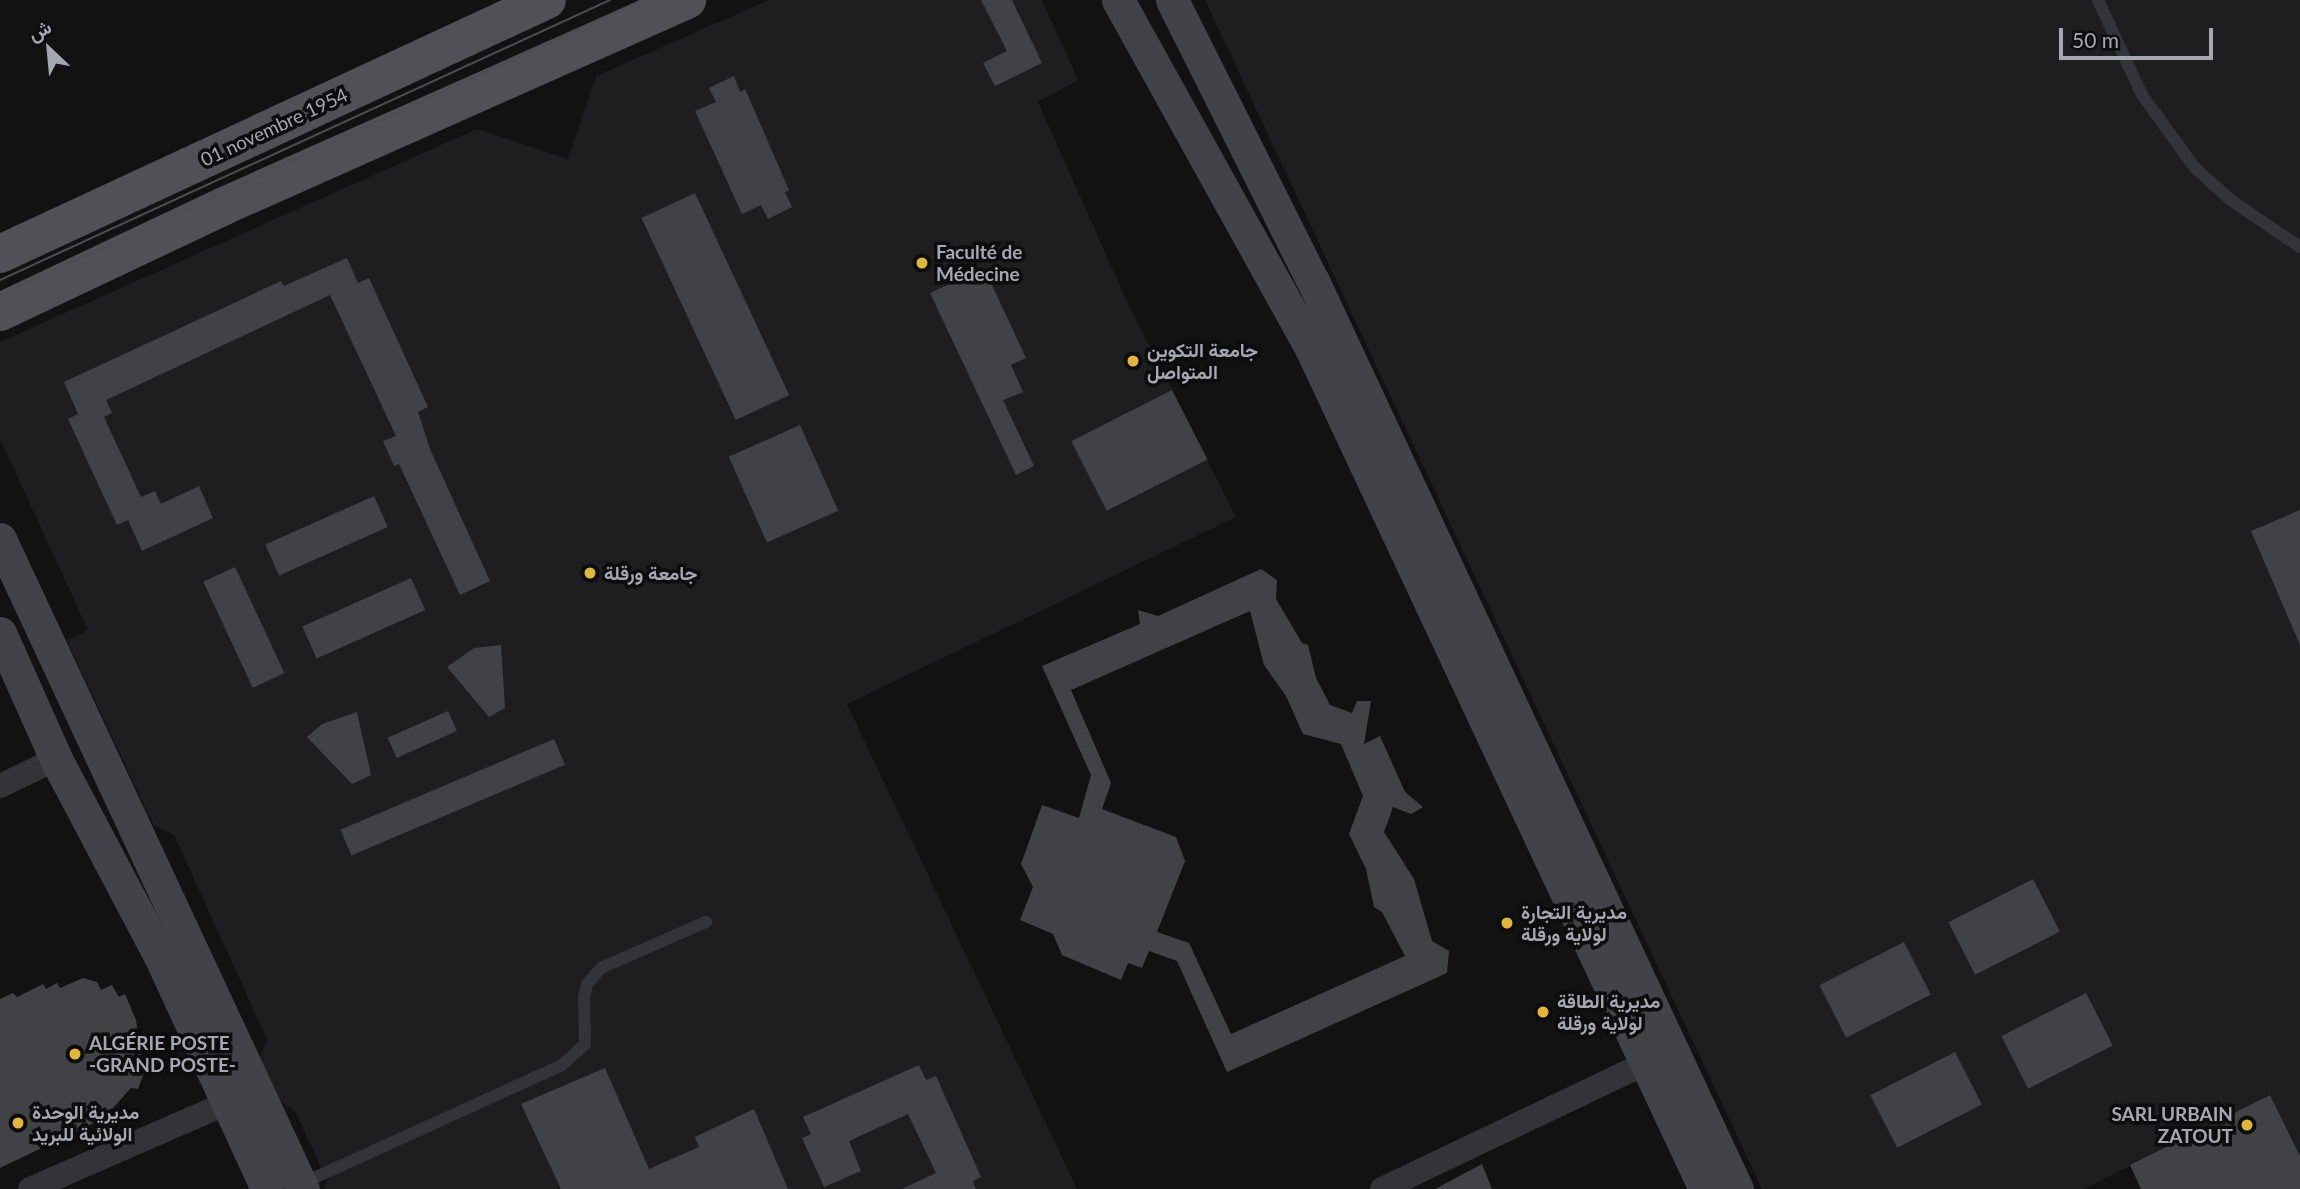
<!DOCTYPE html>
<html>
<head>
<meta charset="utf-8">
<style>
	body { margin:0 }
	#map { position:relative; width:2300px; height:1189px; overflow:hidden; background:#121213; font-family:Lato,Vazirmatn,sans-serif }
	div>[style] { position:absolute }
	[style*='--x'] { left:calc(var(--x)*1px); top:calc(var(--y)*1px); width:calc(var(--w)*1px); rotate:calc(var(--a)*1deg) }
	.built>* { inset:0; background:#1e1e20 }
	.building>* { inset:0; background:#414246; transform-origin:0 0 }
	.lane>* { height:12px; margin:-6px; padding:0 6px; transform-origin:6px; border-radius:6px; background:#333438 }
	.street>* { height:24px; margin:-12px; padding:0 12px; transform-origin:12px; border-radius:12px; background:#333438 }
	.secondary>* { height:33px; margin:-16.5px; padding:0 16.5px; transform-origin:16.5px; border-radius:16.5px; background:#424348 }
	.primary>* { height:38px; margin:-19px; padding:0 19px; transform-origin:19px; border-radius:19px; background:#505157 }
	.tram>* { height:2px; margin:-1px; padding:0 1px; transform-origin:1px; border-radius:1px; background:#4d4e53 }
	.dots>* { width:19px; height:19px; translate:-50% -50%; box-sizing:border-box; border:4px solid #0d0d0e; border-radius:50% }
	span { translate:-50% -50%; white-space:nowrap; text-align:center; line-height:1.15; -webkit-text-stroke:7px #0d0d0e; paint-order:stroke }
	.street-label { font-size:19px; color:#a5a8b3 }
	.poi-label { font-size:19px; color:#a5a8b3; font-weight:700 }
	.left { translate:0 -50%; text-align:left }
	.right { translate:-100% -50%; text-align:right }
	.north { position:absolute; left:14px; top:14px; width:70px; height:70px; -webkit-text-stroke:5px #0d0d0e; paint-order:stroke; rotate:334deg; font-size:19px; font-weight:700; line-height:28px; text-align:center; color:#a5a8b3 }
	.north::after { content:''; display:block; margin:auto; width:24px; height:32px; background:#a5a8b3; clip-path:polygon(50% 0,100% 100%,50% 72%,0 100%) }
	.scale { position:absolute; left:2059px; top:28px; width:154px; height:32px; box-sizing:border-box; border:4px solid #a5a8b3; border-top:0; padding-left:9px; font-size:21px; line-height:24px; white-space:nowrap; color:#a5a8b3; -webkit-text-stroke:5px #0d0d0e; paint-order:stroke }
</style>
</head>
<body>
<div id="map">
	<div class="built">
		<div style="clip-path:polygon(769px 0,1042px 0,1078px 80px,1038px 102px,1125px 297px,1236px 517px,847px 704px,1077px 1189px,324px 1189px,327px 1180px,295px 1111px,280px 1101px,260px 1058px,267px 1039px,174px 835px,154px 826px,67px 641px,88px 630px,0 439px,0 342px,477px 129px,568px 159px,596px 76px)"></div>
		<div style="clip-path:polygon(1205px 0,2300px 0,2300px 1156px,2270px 1095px,2084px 1189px,1762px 1189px)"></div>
	</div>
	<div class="building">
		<div style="clip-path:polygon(981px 0,1012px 0,1042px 63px,995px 86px,983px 63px,1007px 51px)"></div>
		<div style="clip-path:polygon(734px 76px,740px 92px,745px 89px,789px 190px,785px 192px,792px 207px,768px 219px,761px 205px,742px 214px,695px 111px,716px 102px,709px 88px)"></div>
		<div style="left:695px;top:193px;width:223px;height:59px;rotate:65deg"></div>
		<div style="clip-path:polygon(347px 258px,358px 283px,369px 278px,428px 407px,418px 412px,430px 449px,490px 581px,460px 595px,399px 464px,394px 466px,383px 441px,396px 436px,330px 295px,106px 400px,112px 413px,104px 417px,141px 497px,155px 491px,161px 504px,199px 486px,213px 518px,142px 551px,128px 520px,117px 525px,68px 419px,78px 414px,64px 382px,281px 281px,284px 286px)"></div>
		<div style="clip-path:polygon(984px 268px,1026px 358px,1011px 365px,1023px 392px,1003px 400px,1034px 466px,1016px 475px,930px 293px)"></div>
		<div style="left:1172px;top:390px;width:78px;height:113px;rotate:63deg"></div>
		<div style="left:800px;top:425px;width:94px;height:78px;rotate:66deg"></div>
		<div style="left:374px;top:496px;width:34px;height:119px;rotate:66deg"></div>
		<div style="clip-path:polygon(2300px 510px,2300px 645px,2251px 531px)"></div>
		<div style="left:235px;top:567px;width:117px;height:35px;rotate:65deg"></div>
		<div style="clip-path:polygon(evenodd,1261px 569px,1277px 580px,1276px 599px,1302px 643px,1308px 645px,1316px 678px,1330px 705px,1352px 713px,1357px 701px,1371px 701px,1364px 744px,1380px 736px,1405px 792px,1423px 807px,1411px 814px,1393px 807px,1384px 832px,1414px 879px,1432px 941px,1449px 951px,1447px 973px,1227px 1072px,1177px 961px,1149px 951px,1142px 968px,1128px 963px,1121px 980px,1062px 955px,1053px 934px,1020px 920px,1033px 887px,1021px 864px,1042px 805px,1079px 818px,1091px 775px,1042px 666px,1140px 624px,1138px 610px,1158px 616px,1261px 569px,1250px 611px,1264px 665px,1286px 696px,1303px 734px,1341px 744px,1363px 796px,1349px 834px,1366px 869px,1374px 907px,1382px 912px,1405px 956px,1231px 1034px,1189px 943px,1157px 932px,1185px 861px,1176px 837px,1102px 809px,1111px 783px,1071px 690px,1250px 611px)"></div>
		<div style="left:411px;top:578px;width:35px;height:119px;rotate:66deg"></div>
		<div style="clip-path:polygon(501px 645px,505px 708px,489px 717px,447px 667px,474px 648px)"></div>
		<div style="left:448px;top:711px;width:22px;height:66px;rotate:66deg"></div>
		<div style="clip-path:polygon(357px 712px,371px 775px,352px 784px,307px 737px,322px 724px)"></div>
		<div style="left:554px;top:739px;width:28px;height:232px;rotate:67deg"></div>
		<div style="left:2033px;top:879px;width:59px;height:95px;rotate:63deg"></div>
		<div style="left:1904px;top:942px;width:59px;height:95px;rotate:63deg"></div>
		<div style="clip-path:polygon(83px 978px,97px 982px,101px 990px,112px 985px,119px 997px,125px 994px,136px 1020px,141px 1057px,149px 1059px,138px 1089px,131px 1088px,104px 1118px,0 1168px,0 999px,13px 993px,17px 997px,43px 984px,46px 989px,57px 983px,60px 988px)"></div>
		<div style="left:2086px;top:993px;width:59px;height:95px;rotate:63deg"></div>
		<div style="left:1955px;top:1052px;width:59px;height:95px;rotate:63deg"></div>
		<div style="clip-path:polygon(919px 1065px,926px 1080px,936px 1076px,981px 1177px,973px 1181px,976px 1189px,902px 1189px,936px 1173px,908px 1114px,849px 1141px,861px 1171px,824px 1187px,802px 1138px,811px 1134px,803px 1117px)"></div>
		<div style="clip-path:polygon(605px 1068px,649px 1169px,699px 1147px,695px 1137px,754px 1109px,788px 1189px,561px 1189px,521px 1104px)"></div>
		<div style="clip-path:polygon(2270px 1095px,2300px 1156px,2300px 1189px,2141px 1189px,2130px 1165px)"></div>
		<div style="clip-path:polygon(1482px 1164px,1492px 1189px,1435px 1189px)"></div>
	</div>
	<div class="lane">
		<div style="--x:2098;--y:0;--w:105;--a:65.1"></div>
		<div style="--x:2142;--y:95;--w:90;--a:54"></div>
		<div style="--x:2195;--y:168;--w:50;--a:41.7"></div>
		<div style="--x:2232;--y:201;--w:82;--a:34.1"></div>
		<div style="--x:301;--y:1184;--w:287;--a:-24.5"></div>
		<div style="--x:562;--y:1065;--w:31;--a:-42"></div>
		<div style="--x:585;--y:1044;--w:47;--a:-91.2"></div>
		<div style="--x:584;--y:997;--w:13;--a:-77"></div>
		<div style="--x:587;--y:984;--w:21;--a:-49"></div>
		<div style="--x:601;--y:968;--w:115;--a:-23.7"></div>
	</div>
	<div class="street">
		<div style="--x:0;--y:786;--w:62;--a:-25.7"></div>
		<div style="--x:30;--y:1189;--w:215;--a:-23.6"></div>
		<div style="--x:1382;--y:1189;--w:307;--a:-25.5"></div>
	</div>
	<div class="secondary">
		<div style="--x:1118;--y:0;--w:396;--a:61"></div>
		<div style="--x:1310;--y:346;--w:931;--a:64.89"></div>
		<div style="--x:1172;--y:0;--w:314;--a:63.4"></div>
		<div style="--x:1313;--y:281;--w:1002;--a:64.97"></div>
		<div style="--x:0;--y:539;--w:717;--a:65.01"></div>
		<div style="--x:0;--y:633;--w:138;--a:66"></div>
		<div style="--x:56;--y:759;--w:223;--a:62.2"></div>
		<div style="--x:160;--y:956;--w:256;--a:65.3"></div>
	</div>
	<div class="primary">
		<div style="--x:0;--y:254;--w:603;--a:-24.91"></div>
		<div style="--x:0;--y:312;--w:248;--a:-25.3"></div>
		<div style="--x:224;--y:206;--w:507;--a:-23.99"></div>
	</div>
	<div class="tram">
		<div style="--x:0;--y:280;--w:671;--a:-24.66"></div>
		<div style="--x:0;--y:295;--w:707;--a:-24.68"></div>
	</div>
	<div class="dots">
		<div style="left:922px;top:263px;background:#e2b63c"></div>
		<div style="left:1133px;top:361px;background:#e2b63c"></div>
		<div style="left:590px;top:573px;background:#e2b63c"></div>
		<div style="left:1507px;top:923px;background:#e2b63c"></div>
		<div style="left:1543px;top:1012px;background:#e2b63c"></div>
		<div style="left:75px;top:1054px;background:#e2b63c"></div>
		<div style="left:18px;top:1123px;background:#e2b63c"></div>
		<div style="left:2247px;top:1125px;background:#e2b63c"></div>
	</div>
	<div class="street-label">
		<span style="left:274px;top:127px;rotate:-25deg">01 novembre 1954</span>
	</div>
	<div class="poi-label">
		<span class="left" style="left:936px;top:263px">Faculté de<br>Médecine</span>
		<span class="left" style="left:1147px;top:361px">جامعة التكوين<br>المتواصل</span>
		<span class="left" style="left:604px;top:573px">جامعة ورقلة</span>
		<span class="left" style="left:1521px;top:923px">مديرية التجارة<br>لولاية ورقلة</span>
		<span class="left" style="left:1557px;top:1012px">مديرية الطاقة<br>لولاية ورقلة</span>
		<span class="left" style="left:89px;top:1054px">ALGÉRIE POSTE<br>-GRAND POSTE-</span>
		<span class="left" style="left:32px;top:1123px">مديرية الوحدة<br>الولائية للبريد</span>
		<span class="right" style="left:2233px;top:1125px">SARL URBAIN<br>ZATOUT</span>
	</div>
	<div class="north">ش</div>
	<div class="scale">50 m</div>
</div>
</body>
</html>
